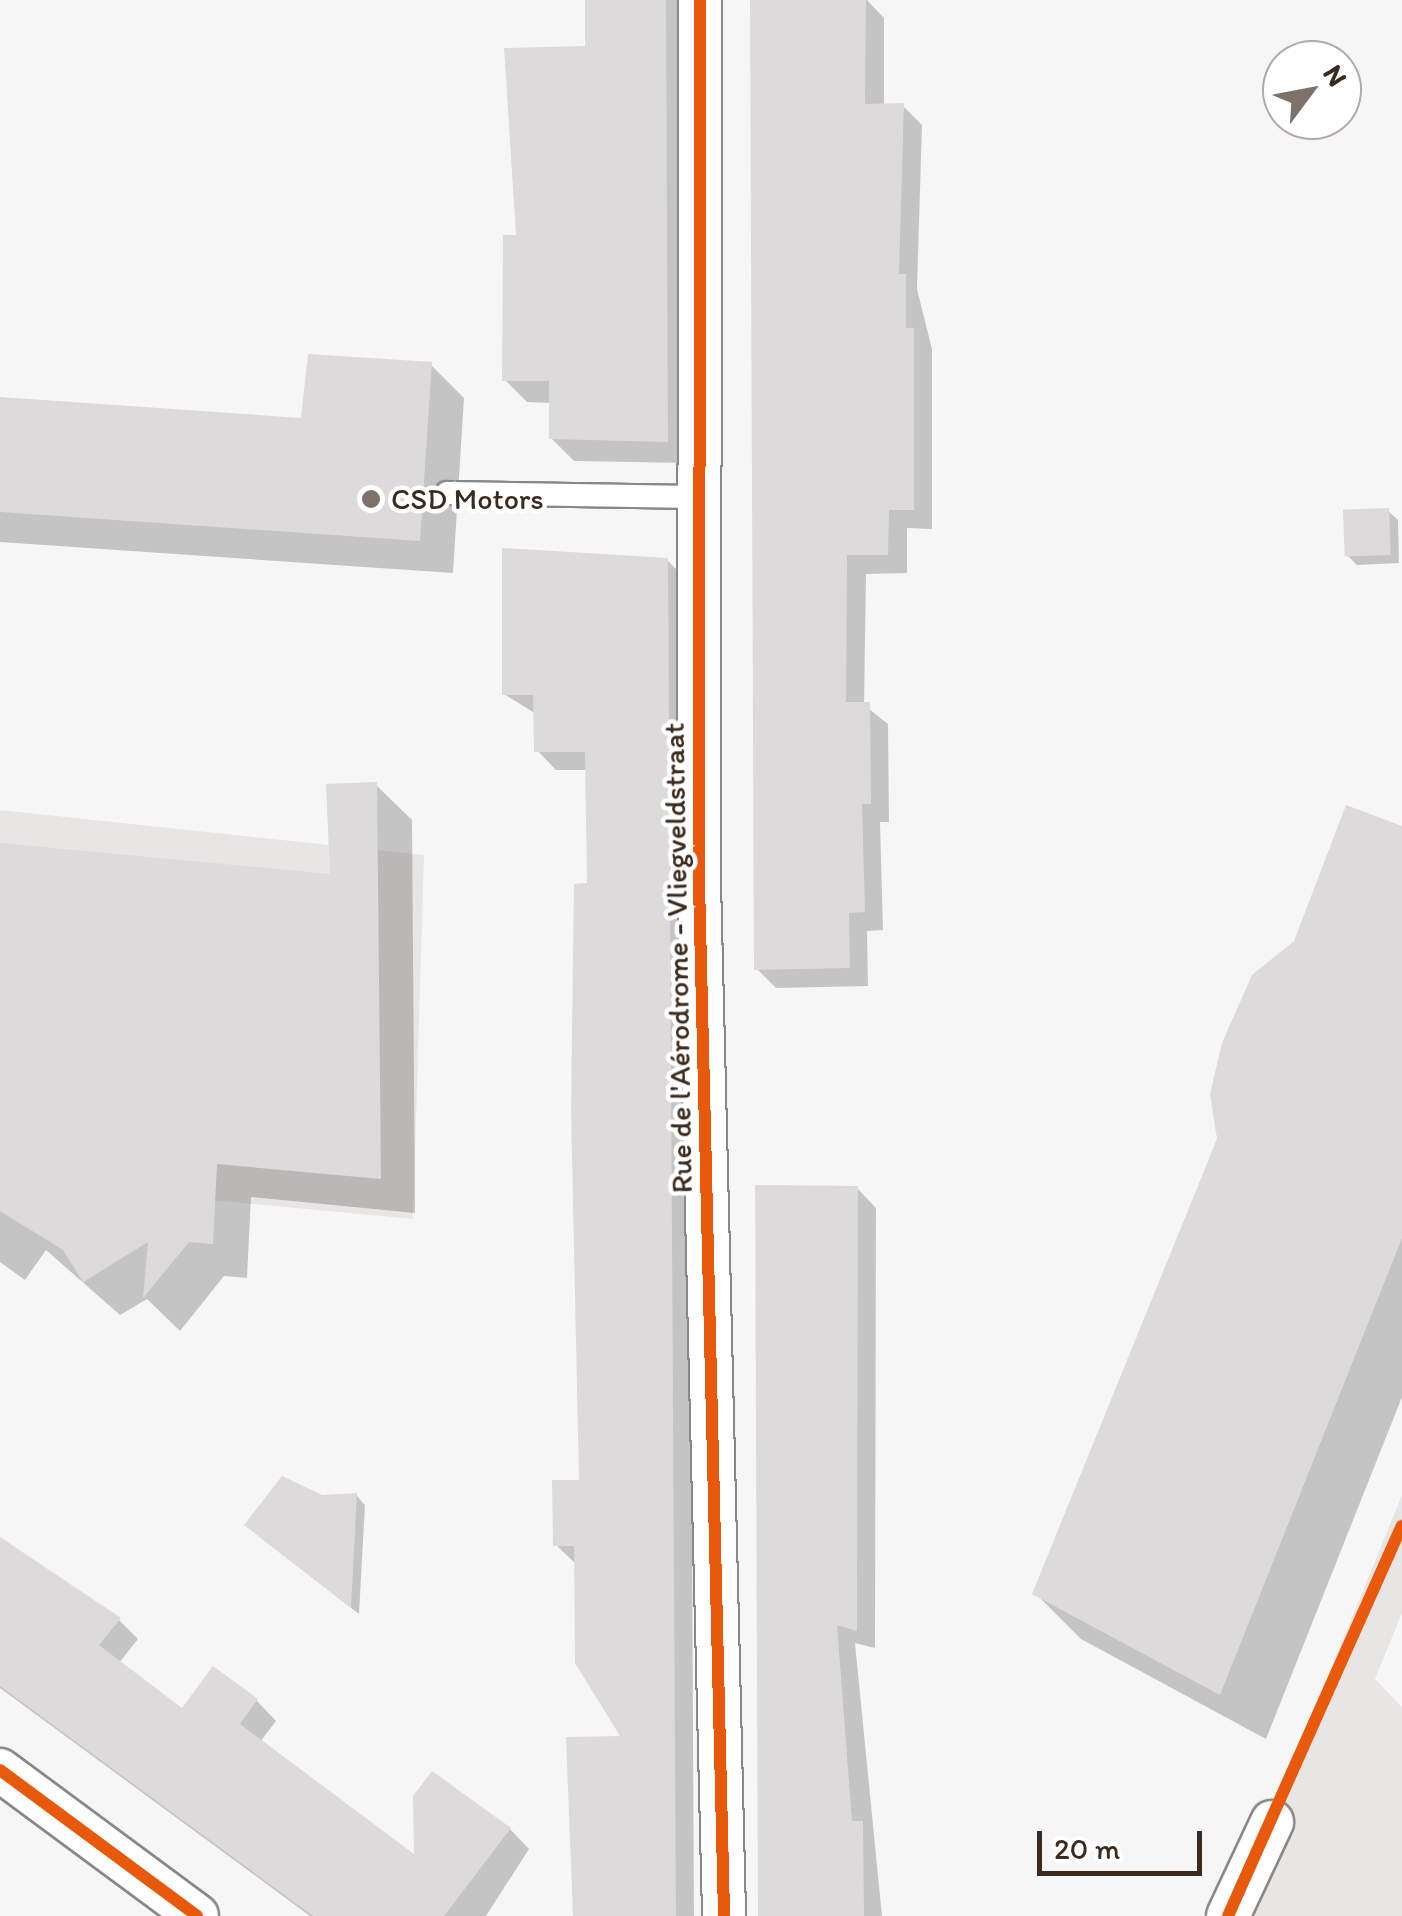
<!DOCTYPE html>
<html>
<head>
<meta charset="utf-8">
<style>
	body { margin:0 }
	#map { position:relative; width:1402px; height:1916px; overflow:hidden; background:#f7f6f6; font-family:Itim,sans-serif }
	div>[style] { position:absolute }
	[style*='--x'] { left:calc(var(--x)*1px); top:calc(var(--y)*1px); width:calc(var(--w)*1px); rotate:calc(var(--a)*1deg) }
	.built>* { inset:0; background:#e8e6e5 }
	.green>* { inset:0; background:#e8e6e4 }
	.shadow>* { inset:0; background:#0003 }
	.building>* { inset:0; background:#dcdada; transform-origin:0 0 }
	.roads { filter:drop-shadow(2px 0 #8b8784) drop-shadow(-2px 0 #8b8784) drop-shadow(0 2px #8b8784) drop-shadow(0 -2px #8b8784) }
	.lane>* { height:22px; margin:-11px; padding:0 11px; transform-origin:11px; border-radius:11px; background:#fefefe }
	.street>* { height:42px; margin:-21px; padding:0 21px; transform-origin:21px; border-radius:21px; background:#fefefe }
	.cycleway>* { height:12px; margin:-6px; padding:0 6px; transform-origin:6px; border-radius:6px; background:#e8590c }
	.dots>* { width:28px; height:28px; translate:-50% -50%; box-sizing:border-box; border:5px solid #fff; border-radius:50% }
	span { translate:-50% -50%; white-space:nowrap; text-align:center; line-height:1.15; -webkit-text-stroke:9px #fff; paint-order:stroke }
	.poi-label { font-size:30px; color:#3b2a1e }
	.left { translate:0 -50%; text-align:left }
	.street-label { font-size:30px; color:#3b2a1e }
	.north { position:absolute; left:1262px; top:40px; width:100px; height:100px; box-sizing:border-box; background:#fff; border:2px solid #b1aaa5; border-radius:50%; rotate:58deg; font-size:28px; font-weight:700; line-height:40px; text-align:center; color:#3b2a1e }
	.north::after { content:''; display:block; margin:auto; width:35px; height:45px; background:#7d716a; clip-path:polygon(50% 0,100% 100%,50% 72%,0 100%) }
	.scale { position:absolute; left:1037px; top:1831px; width:165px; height:45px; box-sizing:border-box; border:5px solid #3b2a1e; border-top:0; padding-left:12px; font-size:30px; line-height:35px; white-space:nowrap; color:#3b2a1e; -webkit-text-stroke:8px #fff; paint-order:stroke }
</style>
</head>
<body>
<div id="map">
	<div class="built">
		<div style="clip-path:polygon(0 810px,424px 855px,413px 1219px,0 1180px)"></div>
	</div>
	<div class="green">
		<div style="clip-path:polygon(1402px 1495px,1402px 1613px,1375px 1679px,1402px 1707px,1402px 1916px,1214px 1916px,1287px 1777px)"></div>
	</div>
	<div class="shadow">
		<div style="clip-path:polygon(587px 0,687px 0,690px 463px,574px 461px,551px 438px,552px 403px,527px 402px,505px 380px,519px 237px,587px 49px)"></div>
		<div style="clip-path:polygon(752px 0,867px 0,884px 18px,884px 106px,903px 106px,922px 125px,917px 289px,932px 349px,932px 529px,907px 528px,907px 573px,866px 574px,864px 705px,888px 724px,889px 822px,880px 822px,883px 930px,867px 931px,868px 986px,776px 988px,757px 969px)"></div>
		<div style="clip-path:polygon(431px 365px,464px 398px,453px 573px,0 542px,0 400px,303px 420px)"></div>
		<div style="clip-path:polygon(1388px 511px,1398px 520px,1399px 563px,1357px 565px,1348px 556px)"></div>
		<div style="clip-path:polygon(667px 560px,687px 580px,694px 1916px,573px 1916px,625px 1738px,577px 1565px,556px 1545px,581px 1482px,588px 770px,556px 770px,537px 750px,536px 714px,504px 694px)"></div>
		<div style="clip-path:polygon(376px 785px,412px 820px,415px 1213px,251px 1197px,247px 1278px,224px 1276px,180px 1331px,147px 1299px,120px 1315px,46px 1250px,25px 1280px,0 1262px,0 845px,332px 876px)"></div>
		<div style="clip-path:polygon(1402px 829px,1402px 1397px,1266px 1739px,1081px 1639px,1035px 1593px,1296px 943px)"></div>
		<div style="clip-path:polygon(857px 1188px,876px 1208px,875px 1648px,855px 1643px,882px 1916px,760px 1916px)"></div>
		<div style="clip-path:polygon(356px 1495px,365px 1505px,359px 1614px,256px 1534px,321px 1497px)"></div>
		<div style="clip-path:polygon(0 1540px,119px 1620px,138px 1639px,119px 1663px,183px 1712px,214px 1670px,257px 1701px,276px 1721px,260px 1742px,416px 1859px,510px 1829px,529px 1849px,486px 1916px,310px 1916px,0 1688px)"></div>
	</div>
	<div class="building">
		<div style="clip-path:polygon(585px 0,666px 0,668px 442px,549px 439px,549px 381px,502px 381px,503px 235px,516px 235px,504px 48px,585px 46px)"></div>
		<div style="clip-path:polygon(750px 0,866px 0,865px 104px,904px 103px,899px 274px,906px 274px,906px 328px,914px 328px,914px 510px,889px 510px,888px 555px,847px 555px,846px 702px,870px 702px,871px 804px,862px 804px,865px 912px,849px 913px,850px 968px,754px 970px)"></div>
		<div style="clip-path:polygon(308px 354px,432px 362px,420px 541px,0 512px,0 397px,301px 418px)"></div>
		<div style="left:1389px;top:508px;width:47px;height:46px;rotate:88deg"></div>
		<div style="clip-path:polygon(502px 548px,668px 558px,676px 1916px,573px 1916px,566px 1737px,620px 1736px,575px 1663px,574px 1546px,553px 1546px,552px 1480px,579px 1480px,571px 1109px,574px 884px,587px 883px,585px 752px,534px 752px,533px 695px,502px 695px)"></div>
		<div style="clip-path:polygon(377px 782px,381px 1179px,217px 1164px,213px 1244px,189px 1242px,143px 1298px,148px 1242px,83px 1282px,63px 1250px,0 1211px,0 843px,330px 874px,326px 784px)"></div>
		<div style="clip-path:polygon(1346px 805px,1402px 826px,1402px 1238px,1220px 1695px,1032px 1594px,1217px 1139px,1210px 1094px,1222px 1043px,1252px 975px,1294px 941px)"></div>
		<div style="clip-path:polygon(755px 1185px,858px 1186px,857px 1631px,837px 1625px,852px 1821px,863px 1821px,864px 1916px,758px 1916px)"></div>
		<div style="clip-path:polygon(282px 1476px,322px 1495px,357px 1493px,351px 1608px,244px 1525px)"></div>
		<div style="clip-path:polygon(0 1537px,121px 1618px,99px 1645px,182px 1708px,213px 1666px,258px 1699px,240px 1724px,414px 1854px,413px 1796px,432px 1771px,511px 1828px,444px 1916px,313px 1916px,0 1686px)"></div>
	</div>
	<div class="roads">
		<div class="lane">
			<div style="--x:447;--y:493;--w:252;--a:0.9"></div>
		</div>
		<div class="street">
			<div style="--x:700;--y:0;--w:883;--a:90.06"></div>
			<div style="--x:699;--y:883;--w:1033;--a:88.61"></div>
			<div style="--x:0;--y:1770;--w:245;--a:36.5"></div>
			<div style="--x:1228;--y:1916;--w:104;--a:-64.9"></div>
		</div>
	</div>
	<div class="cycleway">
		<div style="--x:700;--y:0;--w:883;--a:90.06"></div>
		<div style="--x:699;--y:883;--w:1033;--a:88.61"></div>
		<div style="--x:0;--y:1770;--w:245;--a:36.5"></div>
		<div style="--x:1228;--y:1916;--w:427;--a:-66"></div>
	</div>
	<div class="dots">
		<div style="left:371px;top:499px;background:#7d716a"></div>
	</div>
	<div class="poi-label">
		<span class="left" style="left:391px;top:499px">CSD Motors</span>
	</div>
	<div class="street-label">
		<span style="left:678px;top:958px;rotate:-91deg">Rue de l'Aérodrome - Vliegveldstraat</span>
	</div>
	<div class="north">N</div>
	<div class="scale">20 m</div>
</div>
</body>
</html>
